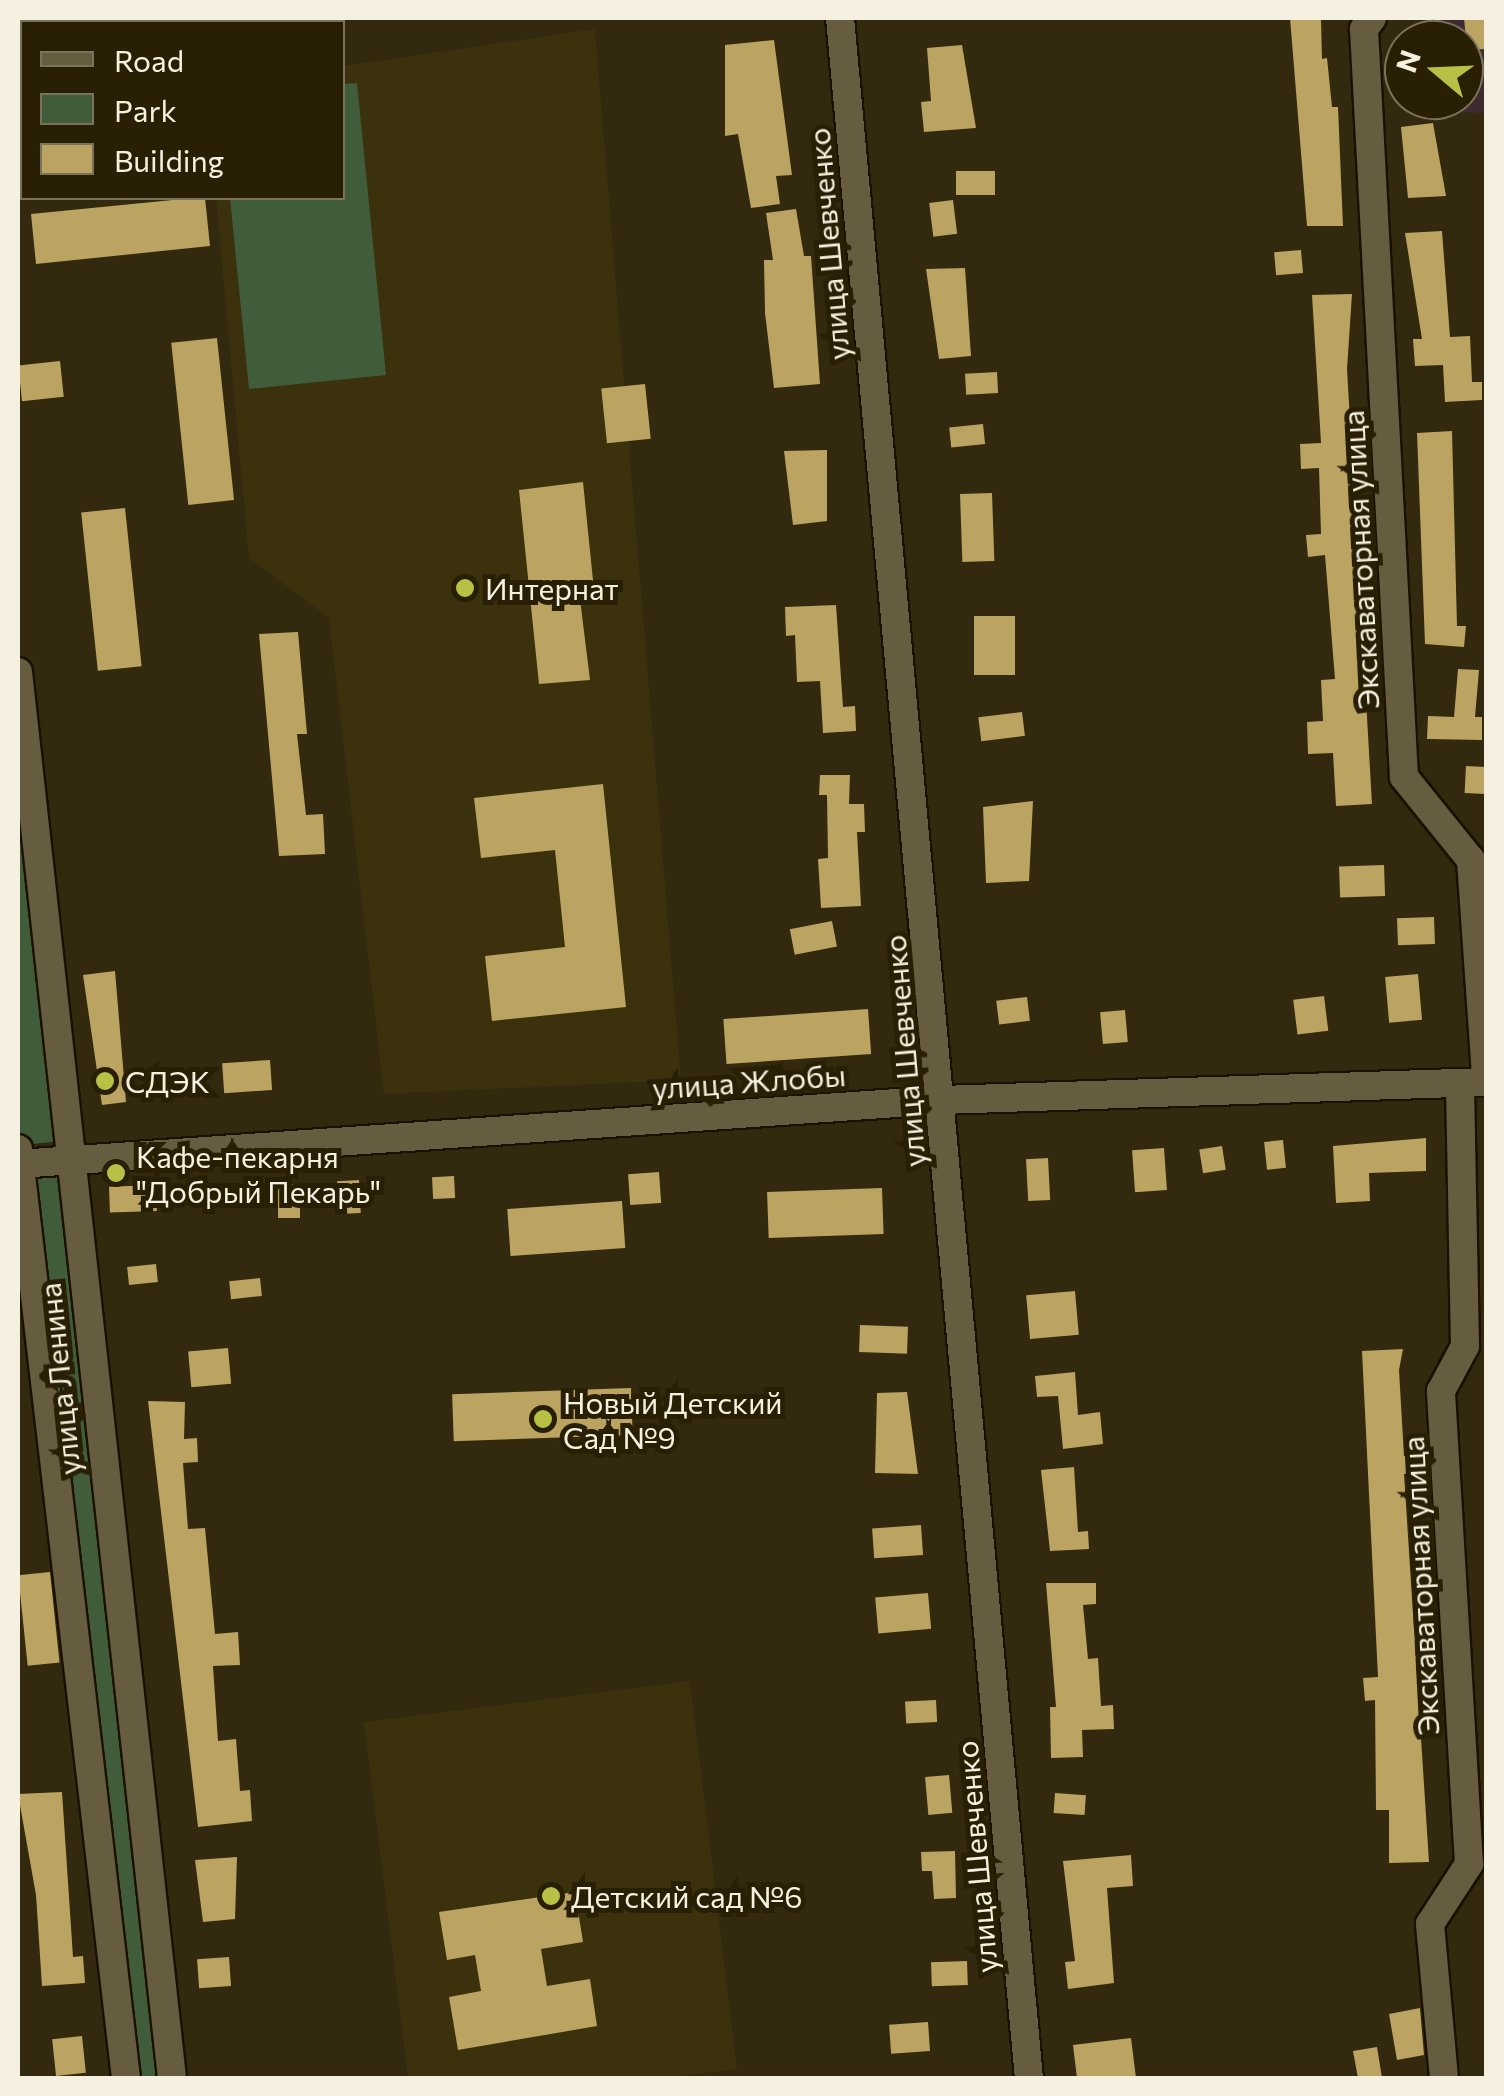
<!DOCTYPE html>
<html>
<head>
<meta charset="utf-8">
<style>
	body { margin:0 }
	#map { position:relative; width:1504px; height:2096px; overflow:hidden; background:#32290e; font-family:Commissioner,sans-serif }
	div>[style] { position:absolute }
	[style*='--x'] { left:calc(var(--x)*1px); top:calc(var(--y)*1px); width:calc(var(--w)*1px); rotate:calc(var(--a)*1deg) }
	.built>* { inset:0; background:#3c310d }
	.industrial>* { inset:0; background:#3e2b30 }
	.green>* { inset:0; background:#415c3a }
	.building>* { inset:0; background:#bba462; transform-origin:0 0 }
	.roads { filter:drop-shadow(2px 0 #1a1100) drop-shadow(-2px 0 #1a1100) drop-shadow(0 2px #1a1100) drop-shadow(0 -2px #1a1100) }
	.minor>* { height:28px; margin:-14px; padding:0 14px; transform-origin:14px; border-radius:14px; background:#665c40 }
	.dots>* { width:28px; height:28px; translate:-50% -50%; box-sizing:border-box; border:5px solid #281f04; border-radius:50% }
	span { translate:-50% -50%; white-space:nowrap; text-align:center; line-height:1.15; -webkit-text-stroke:10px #281f04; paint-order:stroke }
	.street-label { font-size:30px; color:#f6f0e0 }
	.poi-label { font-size:30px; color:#f6f0e0 }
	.left { translate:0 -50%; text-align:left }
	.frame { position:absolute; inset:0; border:20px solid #f6f0e0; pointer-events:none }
	.legend { position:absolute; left:20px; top:20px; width:325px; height:180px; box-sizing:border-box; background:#281f04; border:2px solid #7a735c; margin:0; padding:12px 18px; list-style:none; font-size:30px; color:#f6f0e0 }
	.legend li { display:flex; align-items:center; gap:20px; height:50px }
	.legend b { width:50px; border:2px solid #7a735c }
	.north { position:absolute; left:1384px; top:20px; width:100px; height:100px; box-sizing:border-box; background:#281f04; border:2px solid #7a735c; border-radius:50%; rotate:289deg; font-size:28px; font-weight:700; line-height:40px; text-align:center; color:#f6f0e0 }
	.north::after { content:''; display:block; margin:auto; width:35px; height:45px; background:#b8c146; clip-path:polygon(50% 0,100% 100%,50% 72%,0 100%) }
</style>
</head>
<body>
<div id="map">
	<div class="built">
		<div style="clip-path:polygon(595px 29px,681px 1080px,384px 1094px,329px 618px,249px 558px,216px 198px,342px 198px,343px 66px)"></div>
		<div style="clip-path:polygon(690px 1681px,737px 2069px,664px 2078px,408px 2078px,364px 1722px)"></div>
	</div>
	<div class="industrial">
		<div style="clip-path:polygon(1442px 18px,1486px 18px,1486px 113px,1451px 112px,1450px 100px,1464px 100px,1464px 40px,1444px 40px)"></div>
	</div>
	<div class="green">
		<div style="clip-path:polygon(357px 83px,386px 375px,249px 389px,230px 198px,342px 198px,343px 84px)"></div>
		<div style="clip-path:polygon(18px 651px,72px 1140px,21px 1145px,18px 1116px)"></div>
		<div style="clip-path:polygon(73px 1149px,170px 2078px,131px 2078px,21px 1154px)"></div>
	</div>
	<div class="building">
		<div style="clip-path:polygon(1290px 18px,1321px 18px,1322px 59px,1327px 58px,1332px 107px,1338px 107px,1343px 226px,1307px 226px)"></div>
		<div style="clip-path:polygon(1464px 18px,1486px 18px,1486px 49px,1467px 50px)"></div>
		<div style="clip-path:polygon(774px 40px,792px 175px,776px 176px,780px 204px,751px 208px,738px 134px,725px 136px,725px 45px)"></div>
		<div style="clip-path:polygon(962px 45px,976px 128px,924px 132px,921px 102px,931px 101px,927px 48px)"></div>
		<div style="clip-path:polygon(1433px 123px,1446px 196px,1408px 198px,1401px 127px)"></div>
		<div style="left:956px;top:171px;width:39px;height:24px"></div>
		<div style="clip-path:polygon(193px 198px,205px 198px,210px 246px,36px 264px,31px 214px)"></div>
		<div style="left:953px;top:200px;width:34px;height:24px;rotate:83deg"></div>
		<div style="clip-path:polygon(796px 209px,804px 256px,811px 256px,820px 384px,774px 388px,765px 313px,764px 260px,773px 260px,766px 213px)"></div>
		<div style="clip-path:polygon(1442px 231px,1450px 337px,1470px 336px,1472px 382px,1482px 382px,1482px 400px,1445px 402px,1443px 365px,1415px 366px,1413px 339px,1422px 339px,1405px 233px)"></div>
		<div style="left:1301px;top:250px;width:23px;height:27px;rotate:85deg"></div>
		<div style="clip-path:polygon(965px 268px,971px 356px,939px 359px,926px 269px)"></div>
		<div style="clip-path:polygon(1352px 294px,1347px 369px,1372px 804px,1336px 806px,1333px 753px,1308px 754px,1307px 722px,1323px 721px,1321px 680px,1335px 679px,1325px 555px,1308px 557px,1306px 535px,1321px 534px,1319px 468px,1301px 469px,1300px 444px,1321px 443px,1312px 295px)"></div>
		<div style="left:217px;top:338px;width:163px;height:46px;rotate:84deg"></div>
		<div style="left:60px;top:361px;width:36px;height:42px;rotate:84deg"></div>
		<div style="left:997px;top:372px;width:21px;height:32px;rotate:87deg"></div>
		<div style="left:645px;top:384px;width:55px;height:44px;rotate:84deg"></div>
		<div style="left:983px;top:424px;width:20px;height:34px;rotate:84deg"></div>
		<div style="clip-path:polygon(1452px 431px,1457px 626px,1466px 626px,1464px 647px,1425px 644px,1417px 433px)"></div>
		<div style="clip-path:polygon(827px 450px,827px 521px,793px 525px,784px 451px)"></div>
		<div style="clip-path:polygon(583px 482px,594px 590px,579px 591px,590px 680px,539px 684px,519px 490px)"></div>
		<div style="left:992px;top:493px;width:68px;height:32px;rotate:88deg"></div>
		<div style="left:125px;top:508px;width:159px;height:44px;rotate:84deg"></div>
		<div style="clip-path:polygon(836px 605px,843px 707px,855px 706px,856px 731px,823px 733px,820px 681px,797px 682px,795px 635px,786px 636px,785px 607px)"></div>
		<div style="left:974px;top:616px;width:41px;height:59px"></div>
		<div style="clip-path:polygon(298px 632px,307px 734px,297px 734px,306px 815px,323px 814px,325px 854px,279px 856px,259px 634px)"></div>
		<div style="clip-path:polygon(1458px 669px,1479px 670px,1475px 717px,1482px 717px,1482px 740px,1427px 739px,1428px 716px,1454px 717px)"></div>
		<div style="left:1022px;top:712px;width:24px;height:44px;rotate:83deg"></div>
		<div style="left:1466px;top:766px;width:20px;height:27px;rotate:3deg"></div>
		<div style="clip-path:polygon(820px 775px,850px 775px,849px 804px,864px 804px,865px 832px,857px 832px,861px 906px,821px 908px,818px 859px,828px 858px,827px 795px,819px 795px)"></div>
		<div style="clip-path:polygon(603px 784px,626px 1007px,492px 1021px,485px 956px,565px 947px,555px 850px,481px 858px,474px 798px)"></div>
		<div style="clip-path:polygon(1033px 801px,1029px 881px,986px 883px,983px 807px)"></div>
		<div style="left:1384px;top:865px;width:31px;height:45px;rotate:88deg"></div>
		<div style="left:1434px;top:917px;width:27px;height:37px;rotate:88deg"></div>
		<div style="left:832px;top:921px;width:26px;height:43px;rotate:79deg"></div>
		<div style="clip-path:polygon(115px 971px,126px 1102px,102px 1105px,83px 975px)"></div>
		<div style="left:1418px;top:974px;width:46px;height:33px;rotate:85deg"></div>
		<div style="left:1324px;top:996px;width:35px;height:31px;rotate:83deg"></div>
		<div style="left:1027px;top:997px;width:24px;height:31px;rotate:83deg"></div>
		<div style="left:868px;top:1009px;width:45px;height:145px;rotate:86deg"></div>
		<div style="left:1125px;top:1010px;width:32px;height:25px;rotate:85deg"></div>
		<div style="left:270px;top:1060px;width:30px;height:48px;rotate:86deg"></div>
		<div style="clip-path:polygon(1426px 1138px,1426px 1171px,1369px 1173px,1370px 1201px,1336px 1203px,1333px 1146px)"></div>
		<div style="left:1283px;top:1140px;width:28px;height:19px;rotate:84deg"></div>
		<div style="left:1222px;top:1146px;width:24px;height:23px;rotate:81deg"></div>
		<div style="left:1164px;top:1148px;width:42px;height:32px;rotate:86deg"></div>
		<div style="left:1048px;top:1158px;width:42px;height:22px;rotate:87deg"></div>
		<div style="left:659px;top:1172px;width:31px;height:31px;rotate:86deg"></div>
		<div style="left:454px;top:1176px;width:22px;height:22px;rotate:87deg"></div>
		<div style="left:359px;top:1180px;width:33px;height:22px;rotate:87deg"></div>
		<div style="left:278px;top:1184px;width:22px;height:34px"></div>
		<div style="left:156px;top:1185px;width:26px;height:47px;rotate:88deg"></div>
		<div style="left:882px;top:1188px;width:46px;height:115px;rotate:88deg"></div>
		<div style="left:622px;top:1201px;width:47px;height:115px;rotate:86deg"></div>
		<div style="left:156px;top:1264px;width:18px;height:29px;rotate:84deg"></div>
		<div style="left:260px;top:1278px;width:18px;height:31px;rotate:84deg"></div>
		<div style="left:1075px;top:1291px;width:44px;height:49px;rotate:85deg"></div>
		<div style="left:860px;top:1325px;width:48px;height:27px;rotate:2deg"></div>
		<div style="left:228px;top:1348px;width:36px;height:40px;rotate:85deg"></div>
		<div style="clip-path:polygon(1403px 1349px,1399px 1370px,1404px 1456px,1412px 1456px,1413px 1474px,1404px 1474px,1429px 1862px,1389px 1863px,1389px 1810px,1376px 1810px,1375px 1700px,1365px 1701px,1363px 1678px,1378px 1677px,1362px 1351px)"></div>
		<div style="clip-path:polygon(1075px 1372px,1078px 1415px,1100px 1412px,1103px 1444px,1063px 1449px,1058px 1396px,1037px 1397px,1035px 1376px)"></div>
		<div style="left:631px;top:1388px;width:47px;height:179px;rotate:88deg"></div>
		<div style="clip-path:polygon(907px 1392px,918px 1474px,875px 1473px,877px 1393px)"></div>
		<div style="clip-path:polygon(148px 1401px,185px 1402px,184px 1439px,197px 1438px,198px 1462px,183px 1463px,188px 1529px,205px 1528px,215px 1634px,238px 1632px,240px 1665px,213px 1666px,218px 1741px,236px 1739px,240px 1791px,250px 1790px,252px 1821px,198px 1827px)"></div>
		<div style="clip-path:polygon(1074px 1467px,1078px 1532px,1088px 1531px,1089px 1549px,1050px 1551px,1041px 1470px)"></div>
		<div style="left:921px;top:1525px;width:30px;height:49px;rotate:86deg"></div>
		<div style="left:50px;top:1572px;width:91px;height:32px;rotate:84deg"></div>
		<div style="clip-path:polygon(1046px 1583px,1096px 1583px,1096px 1604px,1083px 1605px,1088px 1659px,1098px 1658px,1101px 1706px,1113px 1705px,1114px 1729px,1082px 1730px,1083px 1757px,1051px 1758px,1050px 1707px,1056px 1707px)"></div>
		<div style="left:928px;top:1593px;width:36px;height:53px;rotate:85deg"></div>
		<div style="left:936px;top:1700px;width:22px;height:31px;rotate:87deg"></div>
		<div style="left:949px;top:1775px;width:38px;height:24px;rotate:85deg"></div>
		<div style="clip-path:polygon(62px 1792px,73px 1957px,83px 1956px,85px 1983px,42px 1986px,36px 1895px,18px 1794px)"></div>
		<div style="left:1055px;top:1793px;width:31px;height:20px;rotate:4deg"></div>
		<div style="clip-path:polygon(955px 1851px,956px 1898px,934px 1899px,932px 1871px,922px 1871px,921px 1852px)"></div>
		<div style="clip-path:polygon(1131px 1855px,1133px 1886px,1107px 1888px,1114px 1983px,1068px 1989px,1065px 1962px,1075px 1961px,1063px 1861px)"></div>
		<div style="clip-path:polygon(237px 1857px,235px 1919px,203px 1922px,195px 1860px)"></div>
		<div style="clip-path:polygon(575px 1892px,583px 1942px,541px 1949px,547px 1986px,590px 1979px,597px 2026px,458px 2050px,449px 1997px,481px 1991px,475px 1955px,447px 1960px,439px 1912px)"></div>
		<div style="left:229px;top:1957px;width:29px;height:32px;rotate:86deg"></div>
		<div style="left:967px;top:1961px;width:24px;height:36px;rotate:88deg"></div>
		<div style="clip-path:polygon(1420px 2008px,1424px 2055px,1397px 2060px,1389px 2014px)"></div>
		<div style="left:928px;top:2022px;width:29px;height:39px;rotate:86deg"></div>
		<div style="left:82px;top:2036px;width:37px;height:30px;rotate:84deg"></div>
		<div style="clip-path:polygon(1131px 2038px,1136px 2078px,1077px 2078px,1073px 2045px)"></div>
		<div style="clip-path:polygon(1377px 2047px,1382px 2078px,1358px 2078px,1353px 2051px)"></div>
	</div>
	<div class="roads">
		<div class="minor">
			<div style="--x:840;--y:18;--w:2069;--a:84.76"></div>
			<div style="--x:1372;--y:18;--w:14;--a:126"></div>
			<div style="--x:1364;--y:29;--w:749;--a:86.94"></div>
			<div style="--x:1404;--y:777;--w:107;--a:51.1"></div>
			<div style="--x:1471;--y:860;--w:218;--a:86"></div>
			<div style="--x:18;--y:672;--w:1414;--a:83.75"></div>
			<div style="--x:18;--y:1149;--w:935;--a:83.37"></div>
			<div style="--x:18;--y:1164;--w:925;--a:-3.97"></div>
			<div style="--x:941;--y:1100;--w:545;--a:-1.89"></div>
			<div style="--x:1444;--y:2078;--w:155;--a:-95.2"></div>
			<div style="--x:1430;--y:1924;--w:72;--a:-57"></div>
			<div style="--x:1469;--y:1864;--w:474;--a:-93.4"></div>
			<div style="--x:1441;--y:1391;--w:51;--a:-61.9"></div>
			<div style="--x:1465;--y:1346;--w:263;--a:-91.1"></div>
		</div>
	</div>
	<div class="dots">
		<div style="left:465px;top:588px;background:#b8c146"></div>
		<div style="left:105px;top:1081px;background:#b8c146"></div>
		<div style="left:116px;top:1173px;background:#b8c146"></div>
		<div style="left:543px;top:1419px;background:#b8c146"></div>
		<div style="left:551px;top:1896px;background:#b8c146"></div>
	</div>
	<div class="street-label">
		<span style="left:828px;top:244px;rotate:-95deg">улица Шевченко</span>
		<span style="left:1360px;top:560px;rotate:-93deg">Экскаваторная улица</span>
		<span style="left:904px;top:1051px;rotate:-95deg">улица Шевченко</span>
		<span style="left:749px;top:1081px;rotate:-4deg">улица Жлобы</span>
		<span style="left:59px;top:1379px;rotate:-96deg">улица Ленина</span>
		<span style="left:1420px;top:1586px;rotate:-93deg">Экскаваторная улица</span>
		<span style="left:976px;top:1857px;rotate:-95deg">улица Шевченко</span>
	</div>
	<div class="poi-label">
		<span class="left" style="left:485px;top:588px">Интернат</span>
		<span class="left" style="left:125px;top:1081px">СДЭК</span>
		<span class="left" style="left:136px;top:1173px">Кафе-пекарня<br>"Добрый Пекарь"</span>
		<span class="left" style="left:563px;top:1419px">Новый Детский<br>Сад №9</span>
		<span class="left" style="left:571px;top:1896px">Детский сад №6</span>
	</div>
	<div class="frame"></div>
	<ul class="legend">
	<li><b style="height:12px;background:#665c40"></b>Road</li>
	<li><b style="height:28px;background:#415c3a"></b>Park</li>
	<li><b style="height:28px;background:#bba462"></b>Building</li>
	</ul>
	<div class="north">N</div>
</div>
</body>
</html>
